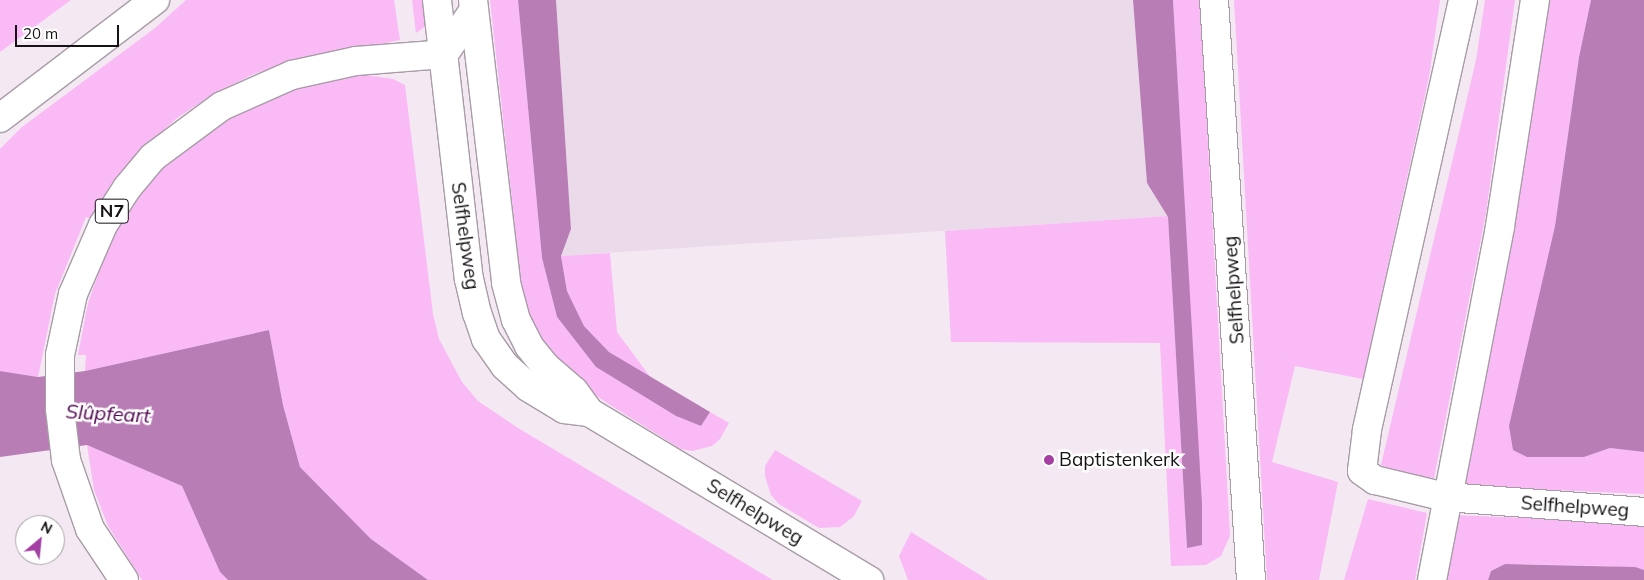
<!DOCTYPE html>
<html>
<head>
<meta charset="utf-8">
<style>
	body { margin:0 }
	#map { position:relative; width:1644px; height:580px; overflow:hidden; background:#f4e8f3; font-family:Mulish,sans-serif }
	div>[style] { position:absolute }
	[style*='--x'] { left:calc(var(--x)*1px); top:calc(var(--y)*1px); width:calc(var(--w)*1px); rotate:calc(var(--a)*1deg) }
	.built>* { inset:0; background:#ebdaea }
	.green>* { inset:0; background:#f9baf6 }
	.water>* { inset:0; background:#b97db6 }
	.roads { filter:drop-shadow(1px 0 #a79ca6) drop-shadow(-1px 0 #a79ca6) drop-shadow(0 1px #a79ca6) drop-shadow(0 -1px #a79ca6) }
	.minor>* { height:28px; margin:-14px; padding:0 14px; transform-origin:14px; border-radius:14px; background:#fff }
	.highway>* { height:28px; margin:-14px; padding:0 14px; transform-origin:14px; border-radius:14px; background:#fff }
	.dots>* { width:14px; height:14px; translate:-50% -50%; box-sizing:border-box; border:2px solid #fff; border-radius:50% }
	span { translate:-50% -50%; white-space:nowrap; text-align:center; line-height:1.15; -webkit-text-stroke:5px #fff; paint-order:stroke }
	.shield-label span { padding:1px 4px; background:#fff; border:1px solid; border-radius:4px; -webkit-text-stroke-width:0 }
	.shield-label { font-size:18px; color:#161216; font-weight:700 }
	.street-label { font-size:19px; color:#161216 }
	.poi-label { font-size:19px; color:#161216 }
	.left { translate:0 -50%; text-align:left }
	.water-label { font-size:20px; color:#4e014f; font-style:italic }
	.north { position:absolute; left:15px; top:515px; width:50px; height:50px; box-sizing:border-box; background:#fff; border:1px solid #a2a0a2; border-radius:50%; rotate:28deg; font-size:14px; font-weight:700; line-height:20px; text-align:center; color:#161216 }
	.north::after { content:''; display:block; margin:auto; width:18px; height:22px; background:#a43ea3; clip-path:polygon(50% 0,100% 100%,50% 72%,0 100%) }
	.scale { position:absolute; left:15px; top:25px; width:104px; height:22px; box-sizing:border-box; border:2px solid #161216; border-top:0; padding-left:6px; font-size:15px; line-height:18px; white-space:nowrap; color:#161216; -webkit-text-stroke:4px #fff; paint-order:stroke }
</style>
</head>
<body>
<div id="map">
	<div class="built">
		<div style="clip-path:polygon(556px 0,1133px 0,1147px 183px,1168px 216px,561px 256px,571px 229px)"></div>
	</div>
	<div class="green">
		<div style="clip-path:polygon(0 0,71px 0,0 52px)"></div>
		<div style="clip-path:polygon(186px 0,394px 0,400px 40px,288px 63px,254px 74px,215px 93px,177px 118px,144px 148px,92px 219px,86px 217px,55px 294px,38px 377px,0 371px,0 149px,22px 127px,155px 28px)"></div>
		<div style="clip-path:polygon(412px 0,427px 0,429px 24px,416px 33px)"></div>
		<div style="clip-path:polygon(490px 0,518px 0,542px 258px,557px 317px,596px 367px,676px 416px,701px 426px,710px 412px,729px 423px,720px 439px,712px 446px,692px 451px,681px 449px,610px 405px,573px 380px,534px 331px,522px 292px)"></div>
		<div style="clip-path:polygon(1173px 0,1200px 0,1230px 536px,1221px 556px,1206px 565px,1171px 566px,1160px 343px,951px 342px,945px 231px,1168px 216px,1187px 547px,1202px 545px)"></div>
		<div style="clip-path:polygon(1234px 0,1440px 0,1429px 77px,1363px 379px,1295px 366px,1272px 462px,1338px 482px,1319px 580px,1267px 580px)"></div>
		<div style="clip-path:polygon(1485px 0,1515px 0,1486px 213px,1434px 478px,1394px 472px,1381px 465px,1476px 60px)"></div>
		<div style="clip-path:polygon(1540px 0,1591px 0,1579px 57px,1555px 226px,1539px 300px,1584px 457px,1610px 448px,1644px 452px,1644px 494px,1458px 486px)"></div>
		<div style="clip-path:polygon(359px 74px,393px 79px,405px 85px,433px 314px,439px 339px,462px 382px,478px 401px,518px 428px,773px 580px,428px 580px,371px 539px,300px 467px,283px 405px,269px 330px,85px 371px,86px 355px,78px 355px,88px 303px,101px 266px,115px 232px,137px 197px,164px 167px,228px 118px,296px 87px)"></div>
		<div style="clip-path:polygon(610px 253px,617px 332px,651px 378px,609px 352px,584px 326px,567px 291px,561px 256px)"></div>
		<div style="clip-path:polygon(87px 445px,182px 486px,220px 572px,228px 580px,142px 580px,108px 526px,94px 490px)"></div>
		<div style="clip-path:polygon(775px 450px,862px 501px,854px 516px,840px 527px,819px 528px,779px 504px,771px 495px,765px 476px,765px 466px)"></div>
		<div style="clip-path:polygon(1368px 499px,1427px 513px,1415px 580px,1344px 580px)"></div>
		<div style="clip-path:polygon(1452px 515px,1644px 523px,1644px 570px,1609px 566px,1505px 564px,1491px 571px,1488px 580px,1440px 580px)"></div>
		<div style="clip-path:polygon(911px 532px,988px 580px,908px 580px,899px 556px)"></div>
	</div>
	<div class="water">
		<div style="clip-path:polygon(518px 0,556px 0,571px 229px,561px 256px,567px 291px,584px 326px,609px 352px,710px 412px,701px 426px,676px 416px,596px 367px,557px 317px,542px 258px)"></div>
		<div style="clip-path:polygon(1133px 0,1173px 0,1202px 504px,1202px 545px,1187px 548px,1168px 217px,1147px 183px)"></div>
		<div style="clip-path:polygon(1591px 0,1644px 0,1644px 452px,1610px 448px,1584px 457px,1527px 457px,1513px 450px,1509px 426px,1555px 226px,1579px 57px)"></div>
		<div style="clip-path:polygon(269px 330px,283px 405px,300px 467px,371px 539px,428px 580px,228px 580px,220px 572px,182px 486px,87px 445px,0 457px,0 371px,38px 377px,85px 371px)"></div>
		<div style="clip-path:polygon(1505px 564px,1635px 567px,1644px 570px,1644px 580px,1488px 580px,1491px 571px)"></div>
	</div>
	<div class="roads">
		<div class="minor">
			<div style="--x:437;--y:0;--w:281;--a:83.5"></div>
			<div style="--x:469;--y:279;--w:35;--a:77"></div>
			<div style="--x:477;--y:313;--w:28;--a:71"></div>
			<div style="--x:486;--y:339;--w:33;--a:55"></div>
			<div style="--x:505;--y:366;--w:31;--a:42"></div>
			<div style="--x:528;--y:387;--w:42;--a:31.4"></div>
			<div style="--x:564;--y:409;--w:25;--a:7"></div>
			<div style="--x:473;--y:0;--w:285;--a:83.3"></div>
			<div style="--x:506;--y:283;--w:38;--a:75"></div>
			<div style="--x:516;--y:320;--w:29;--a:63"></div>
			<div style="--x:529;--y:346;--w:26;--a:51"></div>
			<div style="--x:545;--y:366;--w:38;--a:41"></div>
			<div style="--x:574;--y:391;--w:26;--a:54"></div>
			<div style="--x:589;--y:412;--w:327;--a:31"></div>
			<div style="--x:1214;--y:0;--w:581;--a:86.35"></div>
			<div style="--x:1463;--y:0;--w:441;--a:102.6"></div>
			<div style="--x:1367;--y:430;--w:41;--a:97"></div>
			<div style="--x:1362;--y:471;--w:16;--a:35"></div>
			<div style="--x:1375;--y:480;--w:73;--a:13.5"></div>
			<div style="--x:1446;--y:497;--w:199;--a:4.3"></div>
			<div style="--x:0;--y:118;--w:195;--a:-37.3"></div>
			<div style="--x:1432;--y:580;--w:360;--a:-79.1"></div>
			<div style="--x:1500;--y:226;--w:229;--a:-81.2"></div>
		</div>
		<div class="highway">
			<div style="--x:124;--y:580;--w:61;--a:-123.7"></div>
			<div style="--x:90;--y:529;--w:73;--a:-109.2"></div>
			<div style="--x:66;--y:460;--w:51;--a:-96.7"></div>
			<div style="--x:60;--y:409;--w:54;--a:-90"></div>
			<div style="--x:60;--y:355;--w:62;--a:-78"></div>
			<div style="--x:73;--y:294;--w:75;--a:-66.5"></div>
			<div style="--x:103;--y:225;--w:44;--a:-57"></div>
			<div style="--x:127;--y:188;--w:40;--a:-50"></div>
			<div style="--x:153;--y:157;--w:86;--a:-36.5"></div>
			<div style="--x:222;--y:106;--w:77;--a:-23.9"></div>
			<div style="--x:292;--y:75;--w:66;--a:-12.3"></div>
			<div style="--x:356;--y:61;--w:88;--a:-4.5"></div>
			<div style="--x:444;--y:54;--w:53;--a:-55.7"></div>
		</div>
	</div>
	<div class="dots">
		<div style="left:1049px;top:460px;background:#a43ea3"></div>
	</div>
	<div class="shield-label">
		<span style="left:112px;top:211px">N7</span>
	</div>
	<div class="street-label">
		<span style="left:465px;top:236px;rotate:82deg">Selfhelpweg</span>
		<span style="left:1234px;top:290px;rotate:-94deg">Selfhelpweg</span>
		<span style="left:1575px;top:507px;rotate:4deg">Selfhelpweg</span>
		<span style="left:755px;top:512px;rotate:31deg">Selfhelpweg</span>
	</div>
	<div class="poi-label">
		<span class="left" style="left:1059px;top:460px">Baptistenkerk</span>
	</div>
	<div class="water-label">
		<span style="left:108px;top:413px;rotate:3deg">Slûpfeart</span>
	</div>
	<div class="north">N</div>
	<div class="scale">20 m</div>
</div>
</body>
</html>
